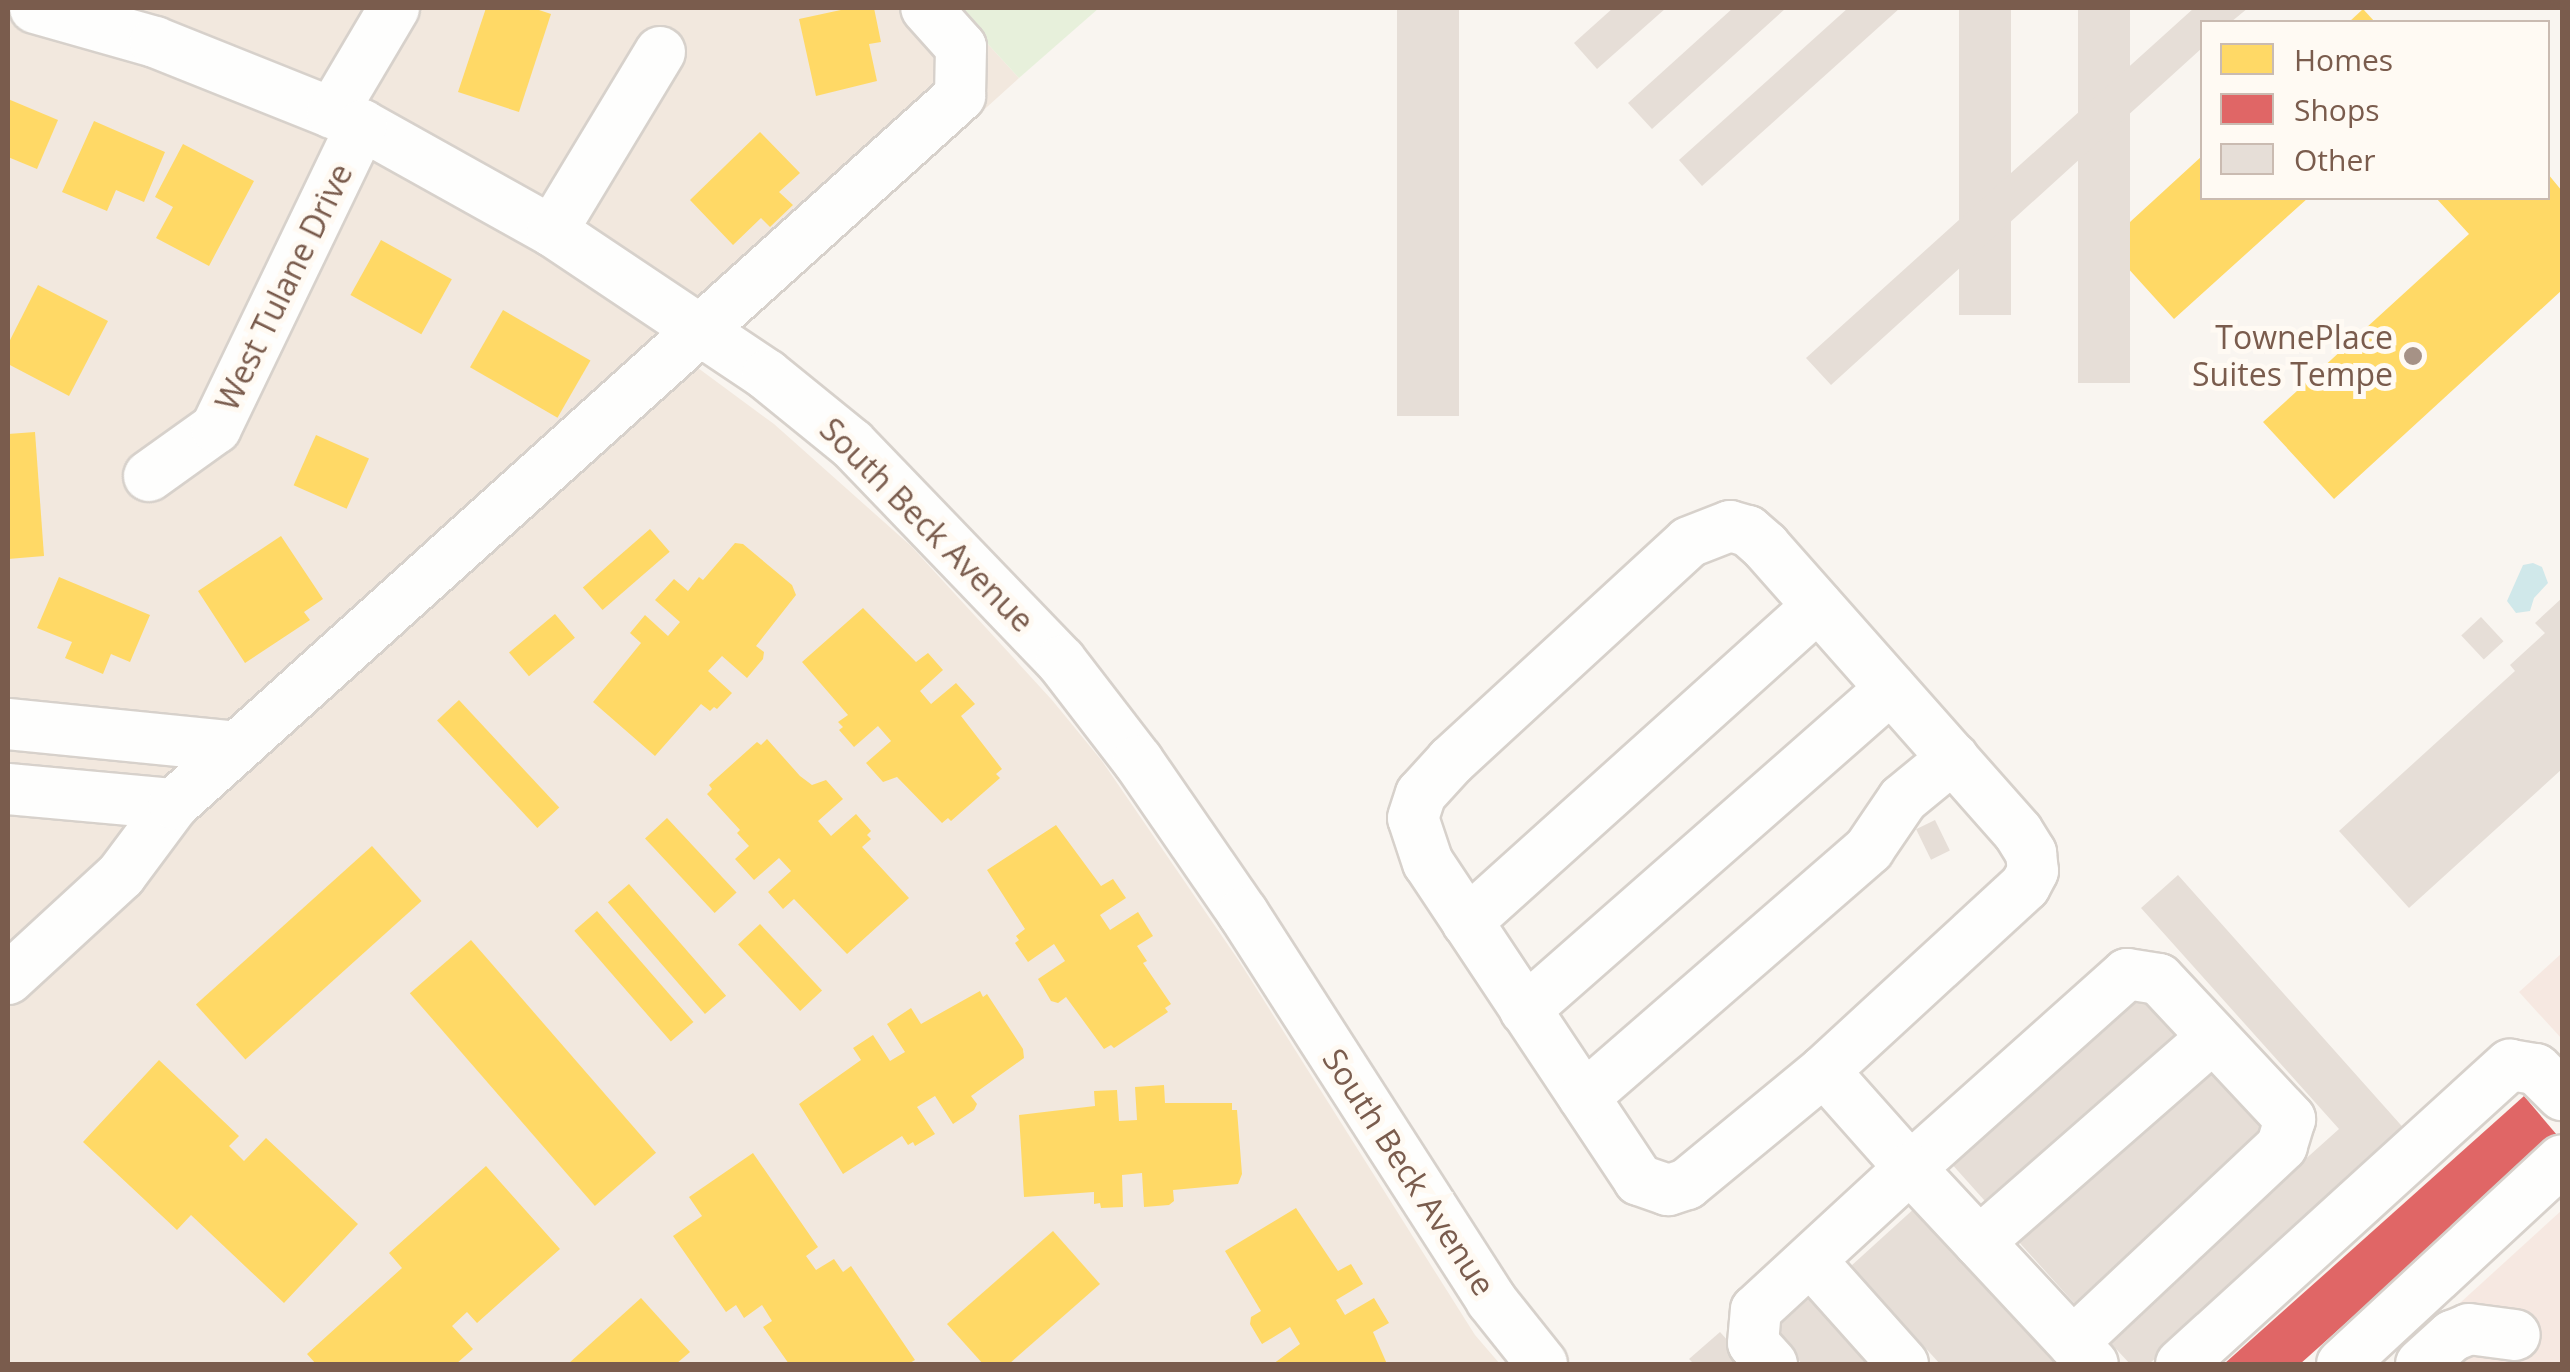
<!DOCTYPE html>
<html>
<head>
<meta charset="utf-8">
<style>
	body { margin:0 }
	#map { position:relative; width:2570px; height:1372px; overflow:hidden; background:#f9f5f0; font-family:"Open Sans",sans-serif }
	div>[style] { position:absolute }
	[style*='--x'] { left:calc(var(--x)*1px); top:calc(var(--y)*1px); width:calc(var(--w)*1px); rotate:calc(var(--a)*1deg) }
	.residential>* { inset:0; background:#f2e8de }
	.commercial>* { inset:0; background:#f6e8e1 }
	.green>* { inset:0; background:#e7f0db }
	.water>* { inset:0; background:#d0e8ea }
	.homes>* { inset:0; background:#ffd966; transform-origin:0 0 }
	.shops>* { inset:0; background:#e06666 }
	.building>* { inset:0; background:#e6ded7; transform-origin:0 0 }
	.roads { filter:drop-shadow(2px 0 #d7d1cb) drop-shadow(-2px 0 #d7d1cb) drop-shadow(0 2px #d7d1cb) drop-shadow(0 -2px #d7d1cb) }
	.minor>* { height:50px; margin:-25px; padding:0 25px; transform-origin:25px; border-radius:25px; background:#fefefd }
	.dots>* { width:28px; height:28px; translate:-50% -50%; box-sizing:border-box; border:5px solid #fffaf3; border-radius:50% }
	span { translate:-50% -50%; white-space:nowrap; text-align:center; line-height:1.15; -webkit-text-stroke:10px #fffaf3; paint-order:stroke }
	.street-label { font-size:32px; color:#7a5c4d }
	.poi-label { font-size:32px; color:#7a5c4d }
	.right { translate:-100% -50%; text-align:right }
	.frame { position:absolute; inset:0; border:10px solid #7a5c4d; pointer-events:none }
	.legend { position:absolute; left:2200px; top:20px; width:350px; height:180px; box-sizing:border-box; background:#fffaf3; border:2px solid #cabbb1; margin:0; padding:12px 18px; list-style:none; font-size:30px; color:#7a5c4d }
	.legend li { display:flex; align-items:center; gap:20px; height:50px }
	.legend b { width:50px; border:2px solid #cabbb1 }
</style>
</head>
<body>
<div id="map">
	<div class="residential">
		<div style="clip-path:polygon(8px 8px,955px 8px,1019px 78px,698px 368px,774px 424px,911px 546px,1052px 700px,1102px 761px,1239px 961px,1475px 1335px,1500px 1364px,8px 1364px)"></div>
	</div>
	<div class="commercial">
		<div style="clip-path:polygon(2562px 953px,2562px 1039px,2519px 992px)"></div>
		<div style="clip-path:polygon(2562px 1210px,2562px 1364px,2393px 1364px)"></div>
	</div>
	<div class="green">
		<div style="clip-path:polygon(955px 8px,1099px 8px,1019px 78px)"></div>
	</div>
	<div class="water">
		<div style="clip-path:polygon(2533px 563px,2542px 567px,2548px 583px,2534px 598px,2530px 611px,2516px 613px,2507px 601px,2523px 565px)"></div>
	</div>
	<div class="homes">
		<div style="clip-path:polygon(486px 8px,533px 8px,551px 14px,519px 112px,458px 92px)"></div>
		<div style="clip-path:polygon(850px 8px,874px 8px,881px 42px,869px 44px,877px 81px,816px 96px,799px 19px)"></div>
		<div style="clip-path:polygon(2363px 9px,2375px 22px,2349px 22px)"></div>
		<div style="clip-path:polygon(8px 99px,58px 120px,37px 169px,8px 157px)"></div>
		<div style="clip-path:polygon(94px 121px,165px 152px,144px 202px,116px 190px,107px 211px,62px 192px)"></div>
		<div style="clip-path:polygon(760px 132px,800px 173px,779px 192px,793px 205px,770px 227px,761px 218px,733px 245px,690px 200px)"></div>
		<div style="clip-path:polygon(183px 144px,254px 181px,209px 266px,156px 238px,173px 207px,155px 197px)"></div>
		<div style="clip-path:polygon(2202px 156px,2202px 198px,2308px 198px,2174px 319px,2106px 244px)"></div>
		<div style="clip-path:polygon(2548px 174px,2562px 191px,2562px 290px,2334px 499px,2263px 422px,2469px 234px,2436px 198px,2548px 198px)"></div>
		<div style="left:381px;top:240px;width:81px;height:63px;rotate:29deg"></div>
		<div style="clip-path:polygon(38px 285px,108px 321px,69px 396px,8px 364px,8px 344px)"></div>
		<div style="left:503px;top:310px;width:101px;height:66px;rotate:30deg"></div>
		<div style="clip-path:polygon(35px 432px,44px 556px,8px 559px,8px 434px)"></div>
		<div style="left:316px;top:435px;width:58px;height:55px;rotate:24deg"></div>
		<div style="left:650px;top:529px;width:30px;height:89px;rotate:49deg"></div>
		<div style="clip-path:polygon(281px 536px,323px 599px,304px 612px,310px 620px,245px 663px,198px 591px)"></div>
		<div style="clip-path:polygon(735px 543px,743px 544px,792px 585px,796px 595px,756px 646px,764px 652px,763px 659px,747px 678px,722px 656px,708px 671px,732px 693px,717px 709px,714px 707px,710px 711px,701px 704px,655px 756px,593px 702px,641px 643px,630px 633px,645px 615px,668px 636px,680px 622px,655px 600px,674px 579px,688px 591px,699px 577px,703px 580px)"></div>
		<div style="clip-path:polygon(59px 577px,150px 615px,130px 662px,111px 654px,103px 674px,65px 658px,72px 642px,37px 628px)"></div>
		<div style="clip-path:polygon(863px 608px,916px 662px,928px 653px,943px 670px,920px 691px,931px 704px,956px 683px,975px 704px,961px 716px,1002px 769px,996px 774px,1000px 778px,951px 821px,948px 818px,942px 823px,897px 777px,883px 782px,866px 763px,891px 741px,878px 726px,854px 747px,839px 730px,843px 727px,838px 722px,848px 715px,802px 662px)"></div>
		<div style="left:555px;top:614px;width:31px;height:60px;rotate:50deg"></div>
		<div style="left:459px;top:700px;width:147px;height:30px;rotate:47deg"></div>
		<div style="clip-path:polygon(767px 739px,800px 776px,812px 785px,826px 780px,843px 799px,818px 821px,831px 836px,856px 814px,871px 831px,867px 835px,871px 839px,862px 847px,909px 898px,847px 954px,794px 899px,783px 909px,768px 892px,791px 871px,779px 858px,754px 880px,735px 859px,749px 846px,737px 833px,740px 830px,707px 794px,712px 789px,709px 785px,757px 742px,761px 745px)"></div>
		<div style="left:667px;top:818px;width:102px;height:30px;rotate:47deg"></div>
		<div style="clip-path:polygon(1056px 825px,1101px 886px,1113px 879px,1126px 898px,1100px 915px,1110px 930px,1138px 912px,1153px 936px,1137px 946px,1147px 961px,1143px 963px,1171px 1004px,1165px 1008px,1168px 1012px,1114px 1048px,1111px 1045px,1104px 1049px,1066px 997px,1058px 1003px,1051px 1001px,1038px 979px,1065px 961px,1054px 944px,1028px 962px,1015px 943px,1019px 940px,1016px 936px,1025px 929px,987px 870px)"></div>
		<div style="left:372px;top:846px;width:74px;height:237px;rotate:48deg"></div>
		<div style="left:629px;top:884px;width:148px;height:28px;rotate:49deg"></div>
		<div style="left:597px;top:911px;width:147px;height:30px;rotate:49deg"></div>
		<div style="left:760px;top:924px;width:91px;height:30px;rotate:47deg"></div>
		<div style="left:471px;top:940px;width:282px;height:81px;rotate:49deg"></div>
		<div style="clip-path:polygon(980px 991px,983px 997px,987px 994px,1023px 1049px,1024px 1058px,971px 1096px,977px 1104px,974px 1110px,953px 1124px,935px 1096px,917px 1107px,935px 1134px,915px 1146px,913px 1142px,908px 1145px,902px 1136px,843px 1174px,799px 1104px,861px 1060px,853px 1048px,873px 1035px,890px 1061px,905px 1052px,887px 1024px,911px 1008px,921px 1024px)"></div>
		<div style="clip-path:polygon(159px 1060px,239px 1136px,229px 1146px,244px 1161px,266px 1138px,358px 1224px,284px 1303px,191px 1215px,177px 1230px,83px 1142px)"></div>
		<div style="clip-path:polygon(1164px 1085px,1165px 1103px,1232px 1103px,1232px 1110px,1237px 1110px,1242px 1174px,1238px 1184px,1173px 1190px,1174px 1201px,1169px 1205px,1144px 1207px,1142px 1173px,1122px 1175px,1123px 1207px,1101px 1208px,1100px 1203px,1094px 1204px,1094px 1192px,1024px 1197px,1019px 1115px,1095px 1106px,1094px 1091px,1117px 1090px,1119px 1121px,1137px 1120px,1135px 1087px)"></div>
		<div style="clip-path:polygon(753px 1153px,818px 1247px,806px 1256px,816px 1270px,834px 1259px,843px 1272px,851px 1266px,915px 1360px,908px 1364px,789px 1364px,763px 1327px,772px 1321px,762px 1305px,744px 1318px,736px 1305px,726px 1312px,673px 1236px,702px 1216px,689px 1197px)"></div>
		<div style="clip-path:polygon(486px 1166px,560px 1249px,477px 1323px,467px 1312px,452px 1326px,473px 1349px,456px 1364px,316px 1364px,307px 1354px,402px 1268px,389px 1253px)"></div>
		<div style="clip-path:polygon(1296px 1208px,1338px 1271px,1351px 1264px,1363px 1284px,1336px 1300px,1345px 1315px,1374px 1298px,1389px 1323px,1373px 1332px,1387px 1364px,1273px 1364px,1300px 1344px,1290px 1327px,1262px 1344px,1250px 1324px,1251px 1317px,1261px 1311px,1225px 1251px)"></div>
		<div style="clip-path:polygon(1053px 1231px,1100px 1284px,1009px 1364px,983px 1364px,947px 1324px)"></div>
		<div style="clip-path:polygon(641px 1298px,690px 1352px,676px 1364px,568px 1364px)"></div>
	</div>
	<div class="shops">
		<div style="clip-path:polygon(2524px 1096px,2557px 1135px,2300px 1364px,2224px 1364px)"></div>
	</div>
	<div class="building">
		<div style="left:1397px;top:8px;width:62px;height:408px"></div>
		<div style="clip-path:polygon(1613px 8px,1666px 8px,1597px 69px,1574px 43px)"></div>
		<div style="clip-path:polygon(1733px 8px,1786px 8px,1652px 129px,1628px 103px)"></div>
		<div style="clip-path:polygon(1848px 8px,1900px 8px,1702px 186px,1679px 160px)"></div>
		<div style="left:1959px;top:8px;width:52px;height:307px"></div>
		<div style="left:2078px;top:8px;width:52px;height:375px"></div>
		<div style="clip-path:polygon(2194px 8px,2248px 8px,2231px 22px,2202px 22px,2202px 48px,1831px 385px,1806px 358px)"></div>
		<div style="clip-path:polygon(2562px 598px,2562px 769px,2409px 908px,2339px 831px,2515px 671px,2510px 665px,2545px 633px,2535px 623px)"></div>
		<div style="left:2481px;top:617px;width:33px;height:27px;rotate:47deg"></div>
		<div style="left:1935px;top:820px;width:34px;height:21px;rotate:64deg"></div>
		<div style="clip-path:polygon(2178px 875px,2408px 1133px,2149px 1364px,2130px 1364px,2106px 1338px,2339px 1129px,2141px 908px)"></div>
		<div style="left:2144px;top:986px;width:61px;height:262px;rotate:48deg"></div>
		<div style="left:2214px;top:1064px;width:87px;height:264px;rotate:48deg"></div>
		<div style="clip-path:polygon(1917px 1206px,2059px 1364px,1940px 1364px,1851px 1266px)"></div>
		<div style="clip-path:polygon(1812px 1296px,1874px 1364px,1802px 1364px,1773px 1331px)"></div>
		<div style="clip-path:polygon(1720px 1332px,1749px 1364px,1694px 1364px,1689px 1359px)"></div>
	</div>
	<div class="roads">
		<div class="minor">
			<div style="--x:35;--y:8;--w:125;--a:15.8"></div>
			<div style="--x:155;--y:42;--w:223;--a:21.8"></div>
			<div style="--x:362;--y:125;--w:218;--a:29.2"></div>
			<div style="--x:552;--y:231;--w:259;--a:33.8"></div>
			<div style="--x:767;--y:375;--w:109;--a:39.1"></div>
			<div style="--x:852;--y:444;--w:301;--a:46.1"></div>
			<div style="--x:1061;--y:661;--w:126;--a:52.4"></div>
			<div style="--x:1138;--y:761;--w:185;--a:55.4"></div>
			<div style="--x:1243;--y:913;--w:460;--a:57.3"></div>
			<div style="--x:1491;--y:1300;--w:82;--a:51.4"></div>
			<div style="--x:332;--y:113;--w:122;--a:-59.4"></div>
			<div style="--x:552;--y:231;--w:209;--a:-58.9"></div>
			<div style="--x:149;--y:476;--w:82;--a:-35.6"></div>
			<div style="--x:216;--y:428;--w:336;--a:-64.3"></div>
			<div style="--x:1730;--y:526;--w:19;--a:16"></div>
			<div style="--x:1748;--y:531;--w:23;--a:41"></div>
			<div style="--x:1765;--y:546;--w:382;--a:48.5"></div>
			<div style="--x:2018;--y:832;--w:25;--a:58"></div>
			<div style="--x:2031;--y:853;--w:18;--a:84"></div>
			<div style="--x:2033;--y:871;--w:17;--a:118"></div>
			<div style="--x:2025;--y:886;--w:273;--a:137.4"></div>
			<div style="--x:1824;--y:1071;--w:178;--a:140.5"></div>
			<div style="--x:1687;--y:1184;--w:20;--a:162"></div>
			<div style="--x:1668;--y:1190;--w:31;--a:-161"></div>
			<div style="--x:1639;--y:1180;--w:381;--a:-123.6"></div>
			<div style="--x:1428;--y:863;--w:47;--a:-108.4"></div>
			<div style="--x:1413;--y:818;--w:25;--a:-72"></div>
			<div style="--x:1421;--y:794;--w:45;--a:-47.7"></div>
			<div style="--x:1451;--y:761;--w:323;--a:-42.6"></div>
			<div style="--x:1689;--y:542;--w:44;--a:-21.3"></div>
			<div style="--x:8;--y:724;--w:230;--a:5.7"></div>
			<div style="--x:8;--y:789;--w:167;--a:5.2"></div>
			<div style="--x:1467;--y:922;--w:472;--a:-42"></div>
			<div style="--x:8;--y:979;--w:154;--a:-42.6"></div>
			<div style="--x:121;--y:875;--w:89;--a:-53.3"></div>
			<div style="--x:174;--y:804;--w:1058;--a:-42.01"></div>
			<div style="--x:960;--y:96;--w:49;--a:-88.8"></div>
			<div style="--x:961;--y:47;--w:52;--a:-131.9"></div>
			<div style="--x:1525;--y:1010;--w:487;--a:-41.3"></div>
			<div style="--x:1824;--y:1071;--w:130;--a:48.4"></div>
			<div style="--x:1910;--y:1168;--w:291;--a:-41.8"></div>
			<div style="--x:2127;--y:974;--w:32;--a:9"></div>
			<div style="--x:2159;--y:979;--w:192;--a:46.9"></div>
			<div style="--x:2290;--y:1119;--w:28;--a:107"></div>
			<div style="--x:2282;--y:1146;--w:287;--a:136.8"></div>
			<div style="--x:1584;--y:1097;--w:378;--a:-41"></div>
			<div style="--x:1869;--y:849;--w:60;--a:-55.8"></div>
			<div style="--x:1903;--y:799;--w:65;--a:-39.4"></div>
			<div style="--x:1979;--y:1242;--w:311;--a:-41.2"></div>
			<div style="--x:1811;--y:1261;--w:138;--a:48.2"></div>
			<div style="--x:1772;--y:1364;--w:28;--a:-132"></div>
			<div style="--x:1753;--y:1343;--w:33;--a:-85"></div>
			<div style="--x:1756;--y:1310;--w:209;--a:-42.7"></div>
			<div style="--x:1910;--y:1168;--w:268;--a:47"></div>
			<div style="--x:2181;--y:1364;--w:445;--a:-42.3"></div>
			<div style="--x:2510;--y:1065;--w:26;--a:9"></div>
			<div style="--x:2536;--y:1069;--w:37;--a:45"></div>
			<div style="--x:2342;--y:1364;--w:300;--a:-42.8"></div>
			<div style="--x:2421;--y:1364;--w:42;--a:-42.1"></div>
			<div style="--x:2452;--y:1336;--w:18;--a:-22"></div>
			<div style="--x:2469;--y:1329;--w:46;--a:7.4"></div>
		</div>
	</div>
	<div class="dots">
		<div style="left:2413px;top:356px;background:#a69286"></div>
	</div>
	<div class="street-label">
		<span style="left:284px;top:287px;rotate:-64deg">West Tulane Drive</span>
		<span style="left:927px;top:525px;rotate:45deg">South Beck Avenue</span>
		<span style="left:1409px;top:1172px;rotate:57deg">South Beck Avenue</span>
	</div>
	<div class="poi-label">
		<span class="right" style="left:2393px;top:356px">TownePlace<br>Suites Tempe</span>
	</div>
	<div class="frame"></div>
	<ul class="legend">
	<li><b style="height:28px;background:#ffd966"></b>Homes</li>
	<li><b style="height:28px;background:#e06666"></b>Shops</li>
	<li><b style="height:28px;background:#e6ded7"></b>Other</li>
	</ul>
</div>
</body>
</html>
